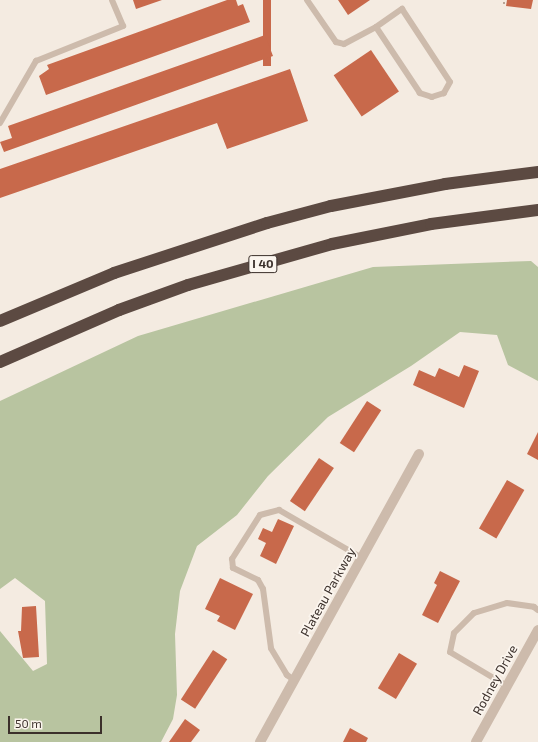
<!DOCTYPE html>
<html>
<head>
<meta charset="utf-8">
<style>
	body { margin:0 }
	#map { position:relative; width:538px; height:742px; overflow:hidden; background:#f4ebe1; font-family:"Exo 2",sans-serif }
	div>[style] { position:absolute }
	[style*='--x'] { left:calc(var(--x)*1px); top:calc(var(--y)*1px); width:calc(var(--w)*1px); rotate:calc(var(--a)*1deg) }
	.green>* { inset:0; background:#b8c4a0 }
	.building>* { inset:0; background:#c8694b; transform-origin:0 0 }
	.path>* { height:2px; margin-top:-1px; transform-origin:0; background:repeating-linear-gradient(90deg,#b9a596 0 2px,transparent 0 4px) }
	.service>* { height:6px; margin:-3px; padding:0 3px; transform-origin:3px; border-radius:3px; background:#cdbbac }
	.minor>* { height:10px; margin:-5px; padding:0 5px; transform-origin:5px; border-radius:5px; background:#cdbbac }
	.motorway>* { height:12px; margin:-6px; padding:0 6px; transform-origin:6px; border-radius:6px; background:#5c4a42 }
	span { translate:-50% -50%; white-space:nowrap; text-align:center; line-height:1.15; -webkit-text-stroke:3.5px #fbf5ee; paint-order:stroke }
	.shield-label span { padding:1px 3px; background:#fbf5ee; border:1px solid; border-radius:3px; -webkit-text-stroke-width:0 }
	.shield-label { font-size:12px; color:#3b302b; font-weight:700 }
	.street-label { font-size:13px; color:#3b302b }
	.scale { position:absolute; left:8px; top:716px; width:94px; height:18px; box-sizing:border-box; border:2px solid #3b302b; border-top:0; padding-left:5px; font-size:12px; line-height:14px; white-space:nowrap; color:#3b302b; -webkit-text-stroke:3px #fbf5ee; paint-order:stroke }
</style>
</head>
<body>
<div id="map">
	<div class="green">
		<div style="clip-path:polygon(531px 261px,538px 267px,538px 381px,508px 365px,497px 335px,460px 332px,411px 366px,328px 417px,268px 476px,237px 515px,197px 546px,180px 591px,175px 634px,177px 695px,173px 719px,161px 742px,0 742px,0 631px,33px 671px,47px 664px,45px 601px,15px 578px,0 589px,0 401px,138px 336px,373px 267px)"></div>
	</div>
	<div class="building">
		<div style="clip-path:polygon(133px 0,162px 0,136px 9px)"></div>
		<div style="clip-path:polygon(227px 0,236px 0,238px 6px,243px 4px,250px 22px,46px 95px,39px 76px,49px 69px,47px 65px)"></div>
		<div style="left:263px;top:0;width:8px;height:66px"></div>
		<div style="clip-path:polygon(338px 0,370px 0,348px 15px)"></div>
		<div style="clip-path:polygon(507px 0,533px 0,531px 9px,506px 6px)"></div>
		<div style="clip-path:polygon(265px 35px,273px 56px,4px 152px,0 142px,12px 138px,8px 126px)"></div>
		<div style="left:371px;top:50px;width:50px;height:45px;rotate:56deg"></div>
		<div style="clip-path:polygon(290px 69px,308px 121px,227px 149px,217px 123px,0 198px,0 169px)"></div>
		<div style="clip-path:polygon(464px 365px,479px 371px,464px 408px,413px 385px,419px 370px,435px 377px,439px 368px,459px 377px)"></div>
		<div style="left:367px;top:401px;width:17px;height:50px;rotate:33deg"></div>
		<div style="clip-path:polygon(538px 432px,538px 460px,527px 454px)"></div>
		<div style="left:319px;top:458px;width:18px;height:52px;rotate:34deg"></div>
		<div style="left:507px;top:480px;width:20px;height:56px;rotate:30deg"></div>
		<div style="clip-path:polygon(278px 519px,294px 526px,276px 564px,260px 556px,266px 543px,258px 539px,263px 528px,272px 532px)"></div>
		<div style="clip-path:polygon(440px 571px,460px 581px,438px 623px,422px 615px,437px 585px,434px 583px)"></div>
		<div style="clip-path:polygon(220px 578px,253px 594px,235px 630px,217px 621px,220px 616px,205px 609px)"></div>
		<div style="clip-path:polygon(36px 606px,39px 657px,23px 658px,18px 631px,21px 631px,22px 607px)"></div>
		<div style="left:213px;top:650px;width:17px;height:59px;rotate:33deg"></div>
		<div style="left:399px;top:653px;width:21px;height:41px;rotate:31deg"></div>
		<div style="clip-path:polygon(185px 719px,200px 730px,191px 742px,169px 742px)"></div>
		<div style="clip-path:polygon(350px 728px,368px 738px,366px 742px,343px 742px)"></div>
	</div>
	<div class="path">
		<div style="--x:504;--y:4;--w:4;--a:-90"></div>
	</div>
	<div class="service">
		<div style="--x:307;--y:0;--w:51;--a:55.4"></div>
		<div style="--x:336;--y:42;--w:8;--a:14"></div>
		<div style="--x:344;--y:44;--w:36;--a:-28"></div>
		<div style="--x:376;--y:27;--w:32;--a:-35"></div>
		<div style="--x:402;--y:9;--w:87;--a:56.7"></div>
		<div style="--x:450;--y:82;--w:13;--a:119"></div>
		<div style="--x:444;--y:93;--w:13;--a:162"></div>
		<div style="--x:432;--y:97;--w:13;--a:-162"></div>
		<div style="--x:420;--y:93;--w:79;--a:-123.7"></div>
		<div style="--x:0;--y:123;--w:72;--a:-59.9"></div>
		<div style="--x:36;--y:61;--w:94;--a:-21.9"></div>
		<div style="--x:123;--y:26;--w:28;--a:-113"></div>
		<div style="--x:294;--y:680;--w:9;--a:-144"></div>
		<div style="--x:287;--y:675;--w:31;--a:-121"></div>
		<div style="--x:271;--y:648;--w:60;--a:-97.7"></div>
		<div style="--x:263;--y:589;--w:10;--a:-119"></div>
		<div style="--x:258;--y:580;--w:28;--a:-154"></div>
		<div style="--x:233;--y:568;--w:9;--a:-96"></div>
		<div style="--x:232;--y:559;--w:52;--a:-57.5"></div>
		<div style="--x:260;--y:515;--w:20;--a:-15"></div>
		<div style="--x:279;--y:510;--w:96;--a:30"></div>
		<div style="--x:507;--y:686;--w:66;--a:-149.2"></div>
		<div style="--x:450;--y:652;--w:19;--a:-78"></div>
		<div style="--x:454;--y:633;--w:28;--a:-45"></div>
		<div style="--x:474;--y:613;--w:34;--a:-17"></div>
		<div style="--x:507;--y:603;--w:27;--a:8"></div>
		<div style="--x:534;--y:607;--w:5;--a:37"></div>
	</div>
	<div class="minor">
		<div style="--x:260;--y:742;--w:329;--a:-61.1"></div>
		<div style="--x:476;--y:742;--w:128;--a:-61"></div>
	</div>
	<div class="motorway">
		<div style="--x:0;--y:321;--w:124;--a:-22.8"></div>
		<div style="--x:114;--y:273;--w:161;--a:-18.1"></div>
		<div style="--x:267;--y:223;--w:66;--a:-14.9"></div>
		<div style="--x:331;--y:206;--w:116;--a:-10.9"></div>
		<div style="--x:445;--y:184;--w:94;--a:-7.4"></div>
		<div style="--x:0;--y:362;--w:130;--a:-23.6"></div>
		<div style="--x:119;--y:310;--w:73;--a:-19.9"></div>
		<div style="--x:188;--y:285;--w:150;--a:-15.9"></div>
		<div style="--x:332;--y:244;--w:101;--a:-11.4"></div>
		<div style="--x:431;--y:224;--w:108;--a:-7.5"></div>
	</div>
	<div class="shield-label">
		<span style="left:263px;top:264px">I 40</span>
	</div>
	<div class="street-label">
		<span style="left:328px;top:592px;rotate:-61deg">Plateau Parkway</span>
		<span style="left:495px;top:680px;rotate:-61deg">Rodney Drive</span>
	</div>
	<div class="scale">50 m</div>
</div>
</body>
</html>
